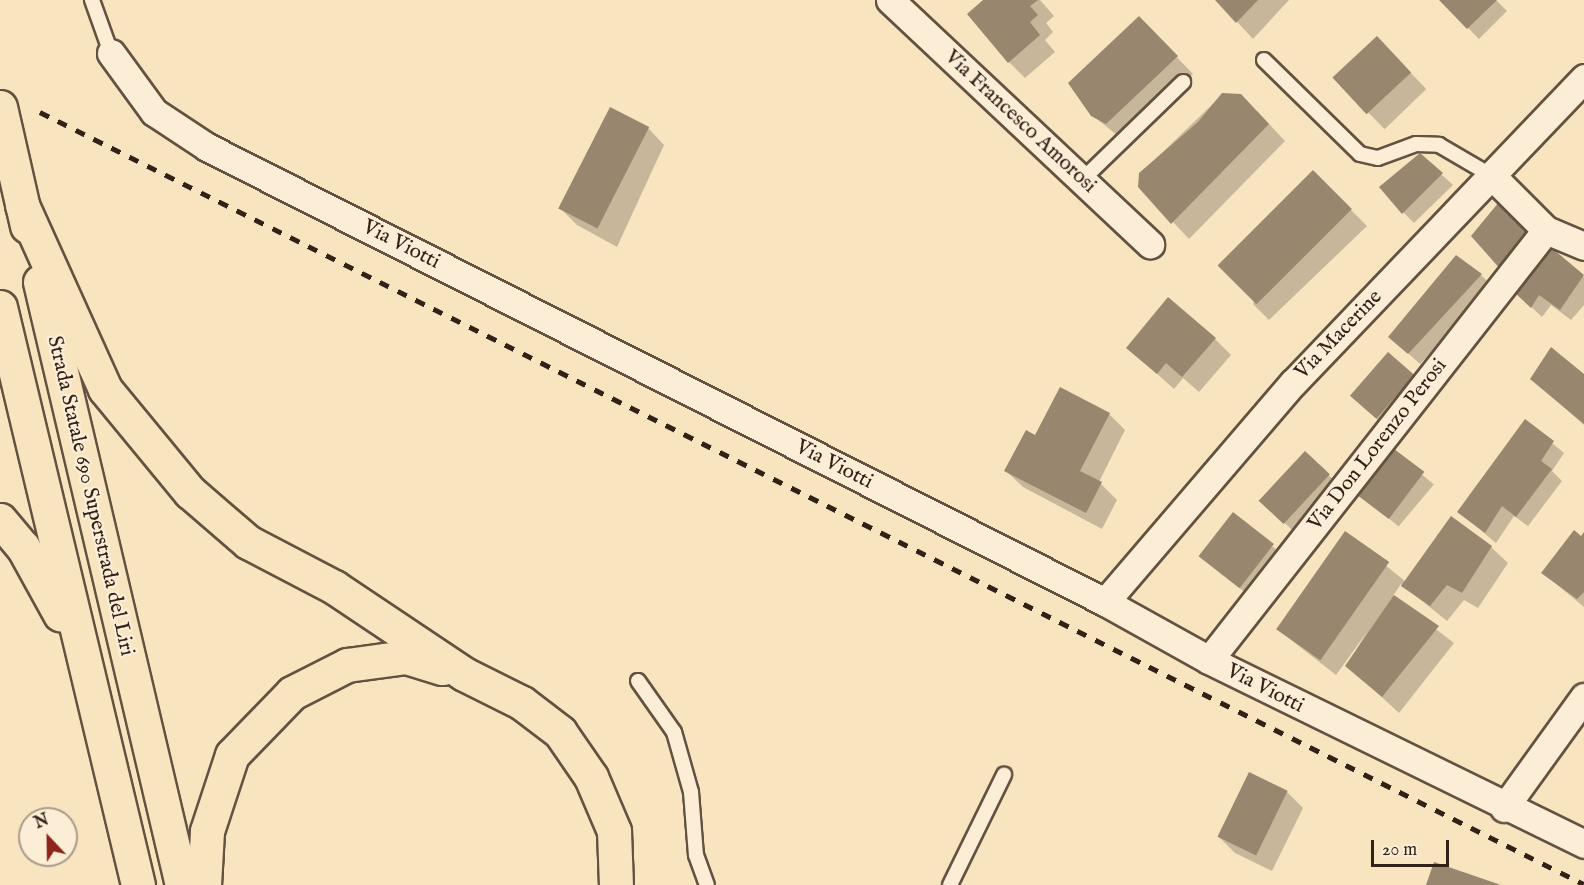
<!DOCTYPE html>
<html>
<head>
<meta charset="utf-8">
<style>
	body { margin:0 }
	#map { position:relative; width:1584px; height:885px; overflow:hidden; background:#f9e4c0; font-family:"IM FELL English",serif }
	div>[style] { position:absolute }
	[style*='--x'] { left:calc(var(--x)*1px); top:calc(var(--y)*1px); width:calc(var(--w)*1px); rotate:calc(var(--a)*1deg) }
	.shadow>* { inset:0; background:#0003; transform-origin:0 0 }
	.building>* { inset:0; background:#99866e; transform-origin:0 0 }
	.roads { filter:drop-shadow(2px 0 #635240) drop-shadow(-2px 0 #635240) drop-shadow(0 2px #635240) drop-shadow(0 -2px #635240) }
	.service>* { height:14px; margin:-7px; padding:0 7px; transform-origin:7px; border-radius:7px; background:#fbedd6 }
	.minor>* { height:27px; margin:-13.5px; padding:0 13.5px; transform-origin:13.5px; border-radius:13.5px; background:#fbedd6 }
	.trunk>* { height:33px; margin:-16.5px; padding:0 16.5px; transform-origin:16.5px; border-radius:16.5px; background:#f9e4c0 }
	.rail>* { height:4.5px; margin-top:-2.25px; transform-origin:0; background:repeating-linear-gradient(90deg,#312116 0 10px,transparent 0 20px) }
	span { translate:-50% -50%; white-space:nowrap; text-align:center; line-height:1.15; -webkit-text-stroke:4.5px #fbedd6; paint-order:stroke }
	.street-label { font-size:21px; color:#312116 }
	.north { position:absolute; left:18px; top:807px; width:60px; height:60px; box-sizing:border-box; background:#fbedd6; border:2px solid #aa9b89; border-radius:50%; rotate:338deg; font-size:16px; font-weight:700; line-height:24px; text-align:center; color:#312116 }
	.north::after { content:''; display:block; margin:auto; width:21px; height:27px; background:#8f2418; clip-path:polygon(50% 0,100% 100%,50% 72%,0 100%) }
	.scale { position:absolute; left:1371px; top:840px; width:78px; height:27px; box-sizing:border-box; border:3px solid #312116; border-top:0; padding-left:8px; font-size:18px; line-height:21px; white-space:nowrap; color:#312116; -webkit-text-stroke:4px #fbedd6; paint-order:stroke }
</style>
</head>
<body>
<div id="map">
	<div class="shadow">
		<div style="clip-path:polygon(986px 0,1040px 0,1054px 16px,1046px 23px,1053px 32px,1045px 40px,1055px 52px,1025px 78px,1009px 62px)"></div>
		<div style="clip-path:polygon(1217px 0,1289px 0,1253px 39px)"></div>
		<div style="clip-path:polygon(1441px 0,1496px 0,1507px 11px,1479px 39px)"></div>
		<div style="clip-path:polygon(1139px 18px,1193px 74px,1123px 140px,1092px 115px)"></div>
		<div style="left:1377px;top:38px;width:71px;height:58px;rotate:46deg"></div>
		<div style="clip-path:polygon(1222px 95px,1258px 112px,1285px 141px,1189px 239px,1140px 187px,1141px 173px)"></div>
		<div style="clip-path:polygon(648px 128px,664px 145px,617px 247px,577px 225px,561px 209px)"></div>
		<div style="clip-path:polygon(1420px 155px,1453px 185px,1414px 223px,1403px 212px)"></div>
		<div style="clip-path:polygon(1313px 172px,1367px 226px,1269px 320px,1253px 304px)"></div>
		<div style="clip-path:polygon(1548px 246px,1584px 277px,1584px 305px,1571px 320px,1551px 305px,1542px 317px,1526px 302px)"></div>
		<div style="clip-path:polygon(1481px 275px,1492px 286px,1420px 364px,1390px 337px)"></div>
		<div style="clip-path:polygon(1215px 339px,1231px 355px,1199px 392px,1183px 378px,1174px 389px,1128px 348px)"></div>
		<div style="clip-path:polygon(1388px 354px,1424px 387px,1387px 428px,1362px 406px)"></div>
		<div style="clip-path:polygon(1584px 376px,1584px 425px,1532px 379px)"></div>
		<div style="clip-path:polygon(1109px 414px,1125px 430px,1099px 482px,1117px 500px,1102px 529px,1023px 487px,1006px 471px,1035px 437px)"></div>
		<div style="clip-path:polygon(1525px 421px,1564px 453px,1552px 471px,1562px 481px,1528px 526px,1514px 516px,1496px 543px,1459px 512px)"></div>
		<div style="left:1394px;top:451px;width:52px;height:55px;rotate:40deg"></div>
		<div style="left:1305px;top:454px;width:47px;height:65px;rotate:42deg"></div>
		<div style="left:1234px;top:514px;width:65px;height:53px;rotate:40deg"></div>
		<div style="clip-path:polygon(1346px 533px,1406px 582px,1491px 547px,1508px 563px,1478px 608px,1464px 600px,1447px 621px,1401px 584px,1393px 596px,1454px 643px,1399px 713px,1347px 665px,1367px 632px,1336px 675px,1277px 629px)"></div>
		<div style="clip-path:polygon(1584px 534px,1584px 607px,1543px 573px)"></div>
		<div style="clip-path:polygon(1287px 792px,1303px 808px,1272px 871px,1235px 853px,1219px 837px)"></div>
	</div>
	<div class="building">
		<div style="clip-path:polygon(983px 0,1038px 0,1030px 6px,1038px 15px,1030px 22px,1040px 35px,1008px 63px,967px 14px)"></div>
		<div style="clip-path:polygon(1215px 0,1258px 0,1236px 23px)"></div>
		<div style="clip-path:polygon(1439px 0,1497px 0,1467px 29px)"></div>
		<div style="clip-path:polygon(1139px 16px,1178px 56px,1106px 124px,1091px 116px,1068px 83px)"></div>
		<div style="left:1377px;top:36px;width:50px;height:61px;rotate:47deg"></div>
		<div style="clip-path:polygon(1222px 93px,1241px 94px,1269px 124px,1171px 224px,1138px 187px,1139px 173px,1198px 122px)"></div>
		<div style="left:610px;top:107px;width:44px;height:114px;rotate:27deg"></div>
		<div style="clip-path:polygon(1420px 153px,1443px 173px,1402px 214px,1379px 187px)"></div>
		<div style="left:1313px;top:170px;width:55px;height:135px;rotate:45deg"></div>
		<div style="clip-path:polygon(1499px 202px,1531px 232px,1502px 271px,1471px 236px)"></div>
		<div style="clip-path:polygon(1547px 244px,1584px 275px,1560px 310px,1539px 295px,1531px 308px,1513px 291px)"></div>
		<div style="clip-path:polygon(1456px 255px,1482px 274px,1408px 354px,1388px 337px)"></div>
		<div style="clip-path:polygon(1168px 297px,1216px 338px,1182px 377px,1166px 363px,1157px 374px,1126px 348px)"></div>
		<div style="clip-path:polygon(1551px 347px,1584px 374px,1584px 424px,1530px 379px)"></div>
		<div style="left:1388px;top:352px;width:35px;height:58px;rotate:41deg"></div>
		<div style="clip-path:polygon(1060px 387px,1110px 413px,1080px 471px,1102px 482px,1086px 513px,1004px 471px,1026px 430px,1035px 435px)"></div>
		<div style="clip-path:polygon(1525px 419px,1554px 441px,1541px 461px,1552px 469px,1516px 517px,1502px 506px,1485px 533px,1457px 512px)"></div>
		<div style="left:1394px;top:449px;width:38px;height:59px;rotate:37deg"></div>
		<div style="left:1305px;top:451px;width:34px;height:68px;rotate:43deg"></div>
		<div style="left:1233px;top:512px;width:52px;height:56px;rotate:38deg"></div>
		<div style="clip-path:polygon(1451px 516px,1492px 546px,1462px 593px,1447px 585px,1430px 606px,1401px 586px)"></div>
		<div style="clip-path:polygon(1574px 530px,1581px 536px,1584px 532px,1584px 592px,1577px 599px,1541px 573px)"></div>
		<div style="left:1345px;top:531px;width:54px;height:120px;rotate:35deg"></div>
		<div style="clip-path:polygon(1394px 595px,1439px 626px,1382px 697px,1345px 666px)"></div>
		<div style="left:1249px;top:772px;width:43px;height:72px;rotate:26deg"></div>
		<div style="clip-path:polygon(1434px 862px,1501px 885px,1426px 885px)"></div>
	</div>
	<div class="roads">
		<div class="service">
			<div style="--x:92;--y:0;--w:56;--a:70.3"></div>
			<div style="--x:1264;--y:60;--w:134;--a:44.4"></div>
			<div style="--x:1360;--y:154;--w:18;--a:13"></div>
			<div style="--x:1378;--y:158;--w:40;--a:-20.2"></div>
			<div style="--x:1416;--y:144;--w:23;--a:2"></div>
			<div style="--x:1439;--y:145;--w:61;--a:30.3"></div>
			<div style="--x:1082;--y:180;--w:141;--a:-44.1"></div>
			<div style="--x:638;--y:681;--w:62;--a:54.8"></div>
			<div style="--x:674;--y:732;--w:62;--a:74.2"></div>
			<div style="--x:691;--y:792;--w:63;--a:85.5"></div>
			<div style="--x:696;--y:855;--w:32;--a:70"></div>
			<div style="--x:950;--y:885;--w:123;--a:-63.9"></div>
		</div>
		<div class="minor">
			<div style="--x:890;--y:0;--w:357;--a:43.2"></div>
			<div style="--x:111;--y:53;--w:73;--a:53.9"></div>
			<div style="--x:154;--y:112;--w:64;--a:33.4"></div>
			<div style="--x:207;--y:147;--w:1007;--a:26.87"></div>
			<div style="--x:1105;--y:602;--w:119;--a:29.1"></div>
			<div style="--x:1209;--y:660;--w:418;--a:26.1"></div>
			<div style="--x:1492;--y:176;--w:76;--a:45"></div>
			<div style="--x:1546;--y:230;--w:41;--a:22.8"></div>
			<div style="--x:1105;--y:602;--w:289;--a:-49.4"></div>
			<div style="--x:1293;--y:383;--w:422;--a:-46.3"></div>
			<div style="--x:1209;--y:660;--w:546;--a:-51.91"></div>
			<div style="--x:1504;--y:808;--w:137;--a:-54.2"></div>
		</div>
		<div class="trunk">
			<div style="--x:0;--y:107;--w:122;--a:77.2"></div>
			<div style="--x:22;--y:205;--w:202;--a:65.7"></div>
			<div style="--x:105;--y:389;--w:134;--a:50.5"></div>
			<div style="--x:190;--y:492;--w:77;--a:40.8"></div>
			<div style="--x:248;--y:542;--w:97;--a:27.6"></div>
			<div style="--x:334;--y:587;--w:156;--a:33.8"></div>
			<div style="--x:464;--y:674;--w:65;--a:26.6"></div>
			<div style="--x:522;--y:703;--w:48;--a:37.3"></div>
			<div style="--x:560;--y:732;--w:55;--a:55.4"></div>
			<div style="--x:591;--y:777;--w:59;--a:66.9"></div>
			<div style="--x:614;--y:831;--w:54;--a:87.9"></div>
			<div style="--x:40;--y:282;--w:619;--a:76.75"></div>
			<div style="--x:0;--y:307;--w:594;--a:76.57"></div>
			<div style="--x:0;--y:520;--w:35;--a:50"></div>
			<div style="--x:23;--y:547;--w:77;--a:61.1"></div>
			<div style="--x:204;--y:885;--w:54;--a:-86.8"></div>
			<div style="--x:207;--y:831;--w:80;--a:-71.8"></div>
			<div style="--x:232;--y:755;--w:86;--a:-45.9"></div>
			<div style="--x:292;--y:693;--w:62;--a:-27"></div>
			<div style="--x:347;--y:665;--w:60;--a:-7.7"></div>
			<div style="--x:406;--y:657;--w:38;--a:17"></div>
		</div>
	</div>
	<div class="rail">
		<div style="--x:40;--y:112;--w:1726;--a:26.57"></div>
	</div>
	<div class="street-label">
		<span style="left:1020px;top:122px;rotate:43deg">Via Francesco Amorosi</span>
		<span style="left:401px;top:245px;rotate:27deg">Via Viotti</span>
		<span style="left:1339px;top:335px;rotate:-46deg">Via Macerine</span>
		<span style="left:1378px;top:445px;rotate:-52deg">Via Don Lorenzo Perosi</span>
		<span style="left:834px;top:465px;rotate:27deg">Via Viotti</span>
		<span style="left:90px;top:496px;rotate:77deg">Strada Statale 690 Superstrada del Liri</span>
		<span style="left:1265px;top:689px;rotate:27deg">Via Viotti</span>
	</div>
	<div class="north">N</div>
	<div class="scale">20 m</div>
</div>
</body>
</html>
